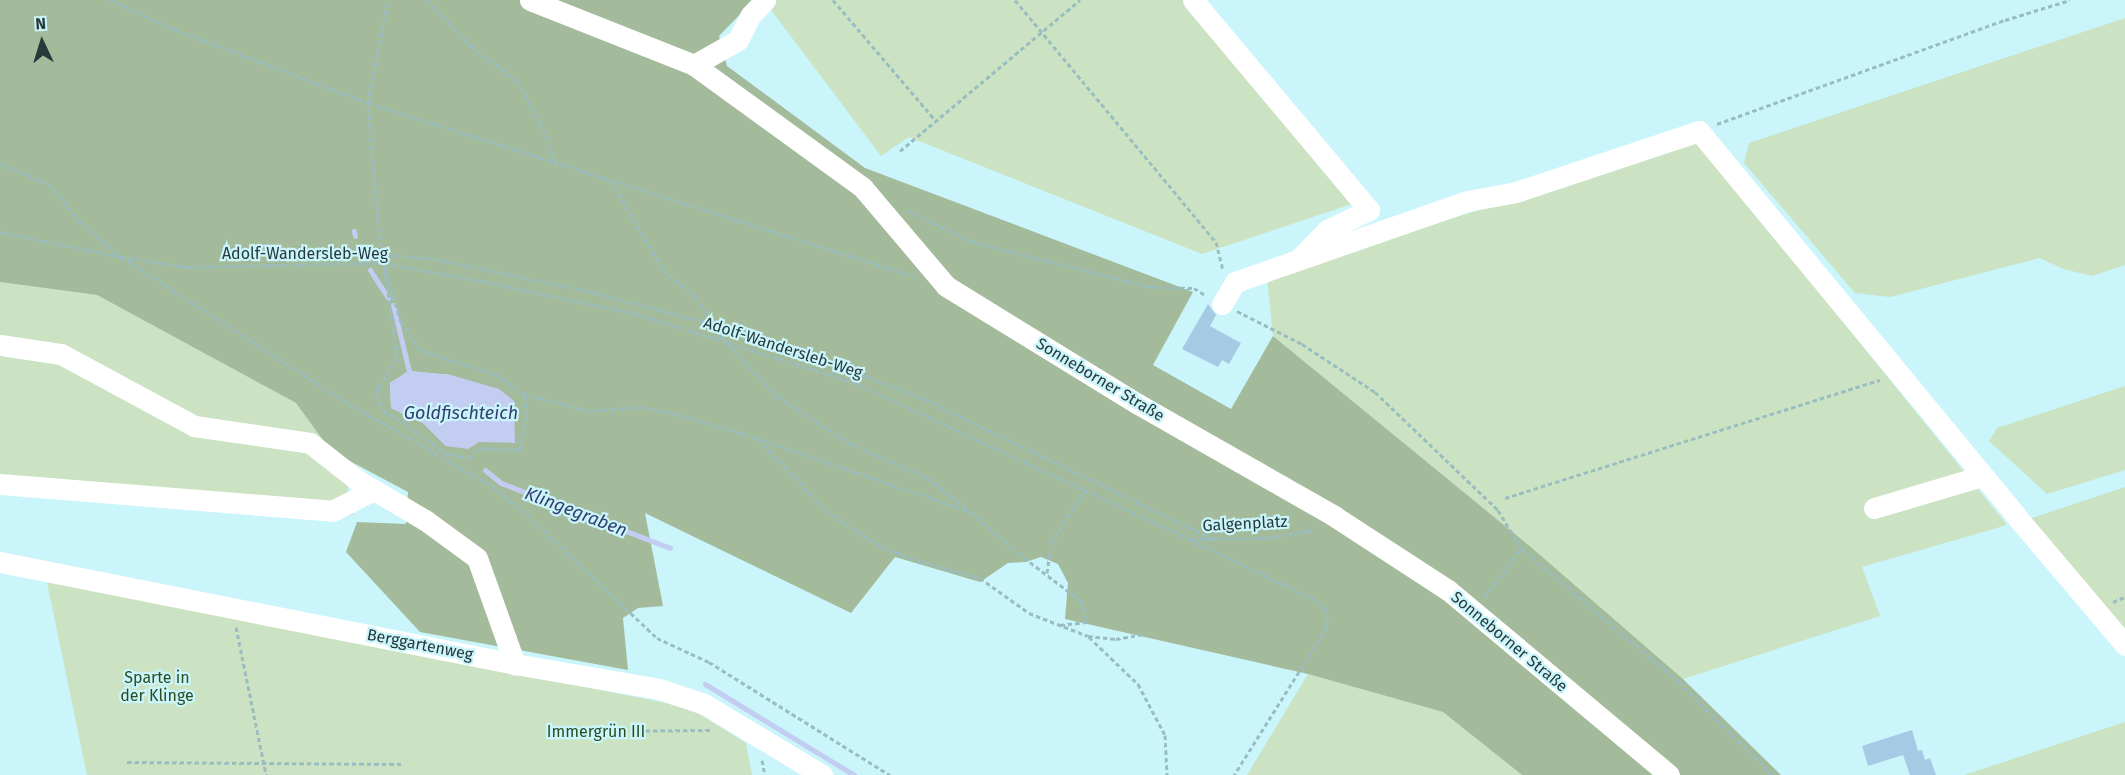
<!DOCTYPE html>
<html>
<head>
<meta charset="utf-8">
<style>
	body { margin:0 }
	#map { position:relative; width:2125px; height:775px; overflow:hidden; background:#caf5fb; font-family:"Fira Sans",sans-serif }
	div>[style] { position:absolute }
	[style*='--x'] { left:calc(var(--x)*1px); top:calc(var(--y)*1px); width:calc(var(--w)*1px); rotate:calc(var(--a)*1deg) }
	.green>* { inset:0; background:#cbe3c3 }
	.forest>* { inset:0; background:#a3bb9b }
	.water>* { inset:0; background:#c3ccf1 }
	.stream>* { height:5px; margin:-2.5px; padding:0 2.5px; transform-origin:2.5px; border-radius:2.5px; background:#c3ccf1 }
	.building>* { inset:0; background:#a7cae4 }
	.path>* { height:3px; margin-top:-1.5px; transform-origin:0; background:repeating-linear-gradient(90deg,#99bdc1 0 4.5px,transparent 0 7.5px) }
	.minor>* { height:21px; margin:-10.5px; padding:0 10.5px; transform-origin:10.5px; border-radius:10.5px; background:#fff }
	span { translate:-50% -50%; white-space:nowrap; text-align:center; line-height:1.15; -webkit-text-stroke:4.5px #caf5fb; paint-order:stroke }
	.street-label { font-size:16px; color:#28393b }
	.park-label { font-size:16px; color:#2a4c1f }
	.water-label { font-size:18px; color:#353e6d; font-style:italic }
	.north { position:absolute; left:12px; top:12px; width:60px; height:60px; -webkit-text-stroke:4px #caf5fb; paint-order:stroke; rotate:356deg; font-size:16px; font-weight:700; line-height:24px; text-align:center; color:#28393b }
	.north::after { content:''; display:block; margin:auto; width:21px; height:27px; background:#28393b; clip-path:polygon(50% 0,100% 100%,50% 72%,0 100%) }
</style>
</head>
<body>
<div id="map">
	<div class="green">
		<div style="clip-path:polygon(776px 0,1194px 0,1361px 201px,1202px 254px,909px 137px,881px 156px,768px 6px)"></div>
		<div style="clip-path:polygon(2125px 18px,2125px 265px,2092px 276px,2063px 269px,2040px 258px,1890px 297px,1855px 293px,1744px 163px,1749px 143px)"></div>
		<div style="clip-path:polygon(1698px 142px,2007px 525px,1862px 567px,1880px 616px,1683px 679px,1532px 548px,1273px 336px,1267px 276px)"></div>
		<div style="clip-path:polygon(0 282px,97px 295px,296px 403px,344px 468px,353px 515px,0 489px)"></div>
		<div style="clip-path:polygon(2125px 386px,2125px 470px,2047px 494px,1989px 441px,1997px 428px)"></div>
		<div style="clip-path:polygon(2125px 487px,2125px 632px,2029px 519px)"></div>
		<div style="clip-path:polygon(46px 578px,690px 708px,746px 743px,752px 775px,87px 775px)"></div>
		<div style="clip-path:polygon(1308px 674px,1443px 712px,1522px 775px,1247px 775px)"></div>
		<div style="clip-path:polygon(2125px 722px,2125px 775px,1964px 775px)"></div>
	</div>
	<div class="forest">
		<div style="clip-path:polygon(evenodd,0 0,754px 0,719px 36px,727px 66px,865px 168px,1193px 292px,1153px 365px,1231px 409px,1273px 336px,1532px 548px,1683px 679px,1781px 775px,1522px 775px,1443px 712px,1308px 674px,1065px 619px,1068px 583px,1058px 564px,1041px 557px,1026px 562px,1008px 563px,980px 582px,895px 557px,851px 613px,645px 513px,663px 606px,638px 608px,623px 618px,628px 670px,420px 632px,346px 552px,357px 522px,406px 524px,408px 492px,331px 451px,296px 403px,97px 295px,0 282px,0 0,409px 371px,451px 375px,446px 446px,423px 423px,391px 408px,390px 383px,409px 371px)"></div>
	</div>
	<div class="water">
		<div style="clip-path:polygon(409px 371px,451px 375px,499px 389px,514px 401px,515px 443px,479px 442px,468px 449px,446px 446px,423px 423px,391px 408px,390px 383px)"></div>
	</div>
	<div class="stream">
		<div style="--x:354;--y:231;--w:5;--a:79"></div>
		<div style="--x:358;--y:249;--w:8;--a:67"></div>
		<div style="--x:370;--y:270;--w:33;--a:57"></div>
		<div style="--x:393;--y:305;--w:68;--a:76.4"></div>
		<div style="--x:409;--y:371;--w:6;--a:45"></div>
		<div style="--x:485;--y:470;--w:21;--a:39"></div>
		<div style="--x:501;--y:483;--w:181;--a:21"></div>
		<div style="--x:705;--y:684;--w:175;--a:31.4"></div>
	</div>
	<div class="building">
		<div style="clip-path:polygon(1208px 304px,1216px 315px,1210px 326px,1241px 343px,1229px 364px,1222px 360px,1218px 367px,1182px 349px)"></div>
		<div style="clip-path:polygon(1912px 730px,1918px 751px,1922px 750px,1925px 760px,1930px 758px,1936px 775px,1910px 775px,1903px 755px,1868px 766px,1862px 746px)"></div>
	</div>
	<div class="path">
		<div style="--x:110;--y:0;--w:72;--a:24.4"></div>
		<div style="--x:176;--y:30;--w:205;--a:20.8"></div>
		<div style="--x:368;--y:103;--w:572;--a:17.61"></div>
		<div style="--x:427;--y:0;--w:64;--a:46.3"></div>
		<div style="--x:471;--y:46;--w:58;--a:37.3"></div>
		<div style="--x:517;--y:81;--w:47;--a:60.7"></div>
		<div style="--x:540;--y:122;--w:42;--a:69"></div>
		<div style="--x:833;--y:0;--w:159;--a:49.6"></div>
		<div style="--x:1015;--y:0;--w:315;--a:50.3"></div>
		<div style="--x:1216;--y:242;--w:29;--a:76"></div>
		<div style="--x:1717;--y:124;--w:306;--a:-19.9"></div>
		<div style="--x:2005;--y:20;--w:68;--a:-17.1"></div>
		<div style="--x:900;--y:151;--w:235;--a:-40"></div>
		<div style="--x:0;--y:164;--w:53;--a:22.2"></div>
		<div style="--x:49;--y:184;--w:48;--a:51"></div>
		<div style="--x:79;--y:221;--w:55;--a:40.6"></div>
		<div style="--x:121;--y:257;--w:264;--a:32.8"></div>
		<div style="--x:343;--y:400;--w:172;--a:30"></div>
		<div style="--x:492;--y:486;--w:45;--a:39.6"></div>
		<div style="--x:527;--y:515;--w:179;--a:43.4"></div>
		<div style="--x:657;--y:638;--w:57;--a:24.8"></div>
		<div style="--x:709;--y:662;--w:213;--a:32"></div>
		<div style="--x:611;--y:180;--w:104;--a:60"></div>
		<div style="--x:663;--y:270;--w:43;--a:39.3"></div>
		<div style="--x:696;--y:297;--w:50;--a:57.3"></div>
		<div style="--x:723;--y:339;--w:80;--a:46.5"></div>
		<div style="--x:778;--y:397;--w:85;--a:32.9"></div>
		<div style="--x:849;--y:443;--w:86;--a:23.9"></div>
		<div style="--x:928;--y:478;--w:50;--a:38.5"></div>
		<div style="--x:907;--y:210;--w:70;--a:26.2"></div>
		<div style="--x:970;--y:241;--w:186;--a:14.3"></div>
		<div style="--x:1150;--y:287;--w:44;--a:1.3"></div>
		<div style="--x:1194;--y:288;--w:15;--a:32"></div>
		<div style="--x:0;--y:232;--w:124;--a:11.7"></div>
		<div style="--x:121;--y:257;--w:66;--a:8.7"></div>
		<div style="--x:186;--y:267;--w:198;--a:-1.2"></div>
		<div style="--x:384;--y:263;--w:104;--a:10.6"></div>
		<div style="--x:486;--y:282;--w:154;--a:12"></div>
		<div style="--x:637;--y:314;--w:226;--a:17.5"></div>
		<div style="--x:853;--y:382;--w:371;--a:25"></div>
		<div style="--x:1189;--y:539;--w:141;--a:25.7"></div>
		<div style="--x:1316;--y:600;--w:11;--a:45"></div>
		<div style="--x:1324;--y:608;--w:8;--a:67"></div>
		<div style="--x:1327;--y:615;--w:12;--a:90"></div>
		<div style="--x:1327;--y:627;--w:175;--a:122.1"></div>
		<div style="--x:381;--y:254;--w:54;--a:5.3"></div>
		<div style="--x:435;--y:259;--w:151;--a:11.8"></div>
		<div style="--x:583;--y:290;--w:134;--a:14.7"></div>
		<div style="--x:713;--y:324;--w:111;--a:17.8"></div>
		<div style="--x:819;--y:358;--w:115;--a:21.4"></div>
		<div style="--x:926;--y:400;--w:319;--a:25.8"></div>
		<div style="--x:384;--y:263;--w:96;--a:82.2"></div>
		<div style="--x:397;--y:358;--w:36;--a:122"></div>
		<div style="--x:378;--y:388;--w:7;--a:106"></div>
		<div style="--x:376;--y:395;--w:17;--a:66"></div>
		<div style="--x:383;--y:411;--w:21;--a:28"></div>
		<div style="--x:402;--y:421;--w:54;--a:36.7"></div>
		<div style="--x:445;--y:453;--w:25;--a:12"></div>
		<div style="--x:469;--y:458;--w:14;--a:-45"></div>
		<div style="--x:479;--y:448;--w:40;--a:2.9"></div>
		<div style="--x:519;--y:450;--w:36;--a:-77"></div>
		<div style="--x:527;--y:415;--w:21;--a:-98"></div>
		<div style="--x:524;--y:394;--w:33;--a:-145"></div>
		<div style="--x:497;--y:375;--w:81;--a:-162"></div>
		<div style="--x:420;--y:350;--w:34;--a:-124"></div>
		<div style="--x:401;--y:322;--w:61;--a:-106.1"></div>
		<div style="--x:384;--y:263;--w:9;--a:-108"></div>
		<div style="--x:381;--y:254;--w:152;--a:-94.9"></div>
		<div style="--x:368;--y:103;--w:105;--a:-79"></div>
		<div style="--x:1237;--y:311;--w:73;--a:26.9"></div>
		<div style="--x:1302;--y:344;--w:87;--a:33.3"></div>
		<div style="--x:1375;--y:392;--w:170;--a:43.8"></div>
		<div style="--x:1498;--y:510;--w:44;--a:58.8"></div>
		<div style="--x:1521;--y:548;--w:207;--a:40.3"></div>
		<div style="--x:1679;--y:682;--w:132;--a:44.7"></div>
		<div style="--x:524;--y:394;--w:67;--a:14.7"></div>
		<div style="--x:589;--y:411;--w:53;--a:-4.3"></div>
		<div style="--x:642;--y:407;--w:38;--a:12"></div>
		<div style="--x:679;--y:415;--w:81;--a:16.4"></div>
		<div style="--x:757;--y:438;--w:226;--a:19.1"></div>
		<div style="--x:971;--y:512;--w:62;--a:41.1"></div>
		<div style="--x:1018;--y:553;--w:79;--a:37.3"></div>
		<div style="--x:1081;--y:601;--w:22;--a:74"></div>
		<div style="--x:1087;--y:622;--w:30;--a:174"></div>
		<div style="--x:758;--y:439;--w:99;--a:46.6"></div>
		<div style="--x:826;--y:511;--w:67;--a:32.7"></div>
		<div style="--x:882;--y:547;--w:43;--a:20.6"></div>
		<div style="--x:922;--y:562;--w:60;--a:15.4"></div>
		<div style="--x:980;--y:578;--w:60;--a:35.5"></div>
		<div style="--x:1029;--y:613;--w:63;--a:21.3"></div>
		<div style="--x:1088;--y:636;--w:28;--a:6"></div>
		<div style="--x:1116;--y:639;--w:28;--a:-10"></div>
		<div style="--x:1505;--y:498;--w:393;--a:-17.5"></div>
		<div style="--x:1191;--y:539;--w:76;--a:-0.8"></div>
		<div style="--x:1267;--y:538;--w:42;--a:-9.7"></div>
		<div style="--x:1308;--y:531;--w:8;--a:-30"></div>
		<div style="--x:1047;--y:573;--w:30;--a:-82"></div>
		<div style="--x:1051;--y:543;--w:62;--a:-57.6"></div>
		<div style="--x:1485;--y:597;--w:61;--a:-53.7"></div>
		<div style="--x:2113;--y:602;--w:13;--a:-23"></div>
		<div style="--x:236;--y:627;--w:151;--a:78.5"></div>
		<div style="--x:1089;--y:637;--w:68;--a:43.8"></div>
		<div style="--x:1138;--y:684;--w:58;--a:62.1"></div>
		<div style="--x:1165;--y:735;--w:40;--a:87.1"></div>
		<div style="--x:593;--y:731;--w:119;--a:-0.5"></div>
		<div style="--x:762;--y:760;--w:15;--a:79"></div>
		<div style="--x:127;--y:762;--w:275;--a:0.4"></div>
	</div>
	<div class="minor">
		<div style="--x:530;--y:0;--w:176;--a:21.6"></div>
		<div style="--x:694;--y:65;--w:209;--a:36"></div>
		<div style="--x:863;--y:188;--w:128;--a:49.7"></div>
		<div style="--x:946;--y:286;--w:225;--a:31.6"></div>
		<div style="--x:1138;--y:404;--w:226;--a:29.7"></div>
		<div style="--x:1334;--y:516;--w:136;--a:33"></div>
		<div style="--x:1448;--y:590;--w:288;--a:39.9"></div>
		<div style="--x:1193;--y:0;--w:274;--a:50"></div>
		<div style="--x:1369;--y:210;--w:47;--a:154.5"></div>
		<div style="--x:1327;--y:230;--w:39;--a:134"></div>
		<div style="--x:694;--y:65;--w:51;--a:-29.6"></div>
		<div style="--x:738;--y:40;--w:28;--a:-63"></div>
		<div style="--x:751;--y:15;--w:21;--a:-47"></div>
		<div style="--x:1222;--y:304;--w:26;--a:-59"></div>
		<div style="--x:1235;--y:282;--w:247;--a:-19.2"></div>
		<div style="--x:1468;--y:201;--w:49;--a:-10.6"></div>
		<div style="--x:1516;--y:192;--w:193;--a:-18.4"></div>
		<div style="--x:1699;--y:131;--w:499;--a:50.5"></div>
		<div style="--x:2016;--y:516;--w:169;--a:49.8"></div>
		<div style="--x:0;--y:345;--w:62;--a:8.4"></div>
		<div style="--x:61;--y:354;--w:151;--a:28.4"></div>
		<div style="--x:194;--y:426;--w:117;--a:8.3"></div>
		<div style="--x:310;--y:443;--w:60;--a:38.2"></div>
		<div style="--x:357;--y:480;--w:79;--a:30.5"></div>
		<div style="--x:425;--y:520;--w:64;--a:36.2"></div>
		<div style="--x:477;--y:558;--w:113;--a:70.3"></div>
		<div style="--x:0;--y:484;--w:333;--a:4.6"></div>
		<div style="--x:332;--y:511;--w:47;--a:-26.6"></div>
		<div style="--x:1874;--y:508;--w:113;--a:-16.5"></div>
		<div style="--x:0;--y:562;--w:525;--a:11.2"></div>
		<div style="--x:515;--y:664;--w:146;--a:9.8"></div>
		<div style="--x:659;--y:689;--w:47;--a:18.4"></div>
		<div style="--x:704;--y:704;--w:138;--a:31"></div>
	</div>
	<div class="street-label">
		<span style="left:305px;top:254px">Adolf-Wandersleb-Weg</span>
		<span style="left:783px;top:348px;rotate:18deg">Adolf-Wandersleb-Weg</span>
		<span style="left:1100px;top:380px;rotate:31deg">Sonneborner Straße</span>
		<span style="left:1245px;top:524px;rotate:-3deg">Galgenplatz</span>
		<span style="left:1509px;top:642px;rotate:40deg">Sonneborner Straße</span>
		<span style="left:420px;top:645px;rotate:11deg">Berggartenweg</span>
	</div>
	<div class="park-label">
		<span style="left:157px;top:687px">Sparte in<br>der Klinge</span>
		<span style="left:596px;top:732px">Immergrün III</span>
	</div>
	<div class="water-label">
		<span style="left:461px;top:413px">Goldfischteich</span>
		<span style="left:576px;top:512px;rotate:21deg">Klingegraben</span>
	</div>
	<div class="north">N</div>
</div>
</body>
</html>
